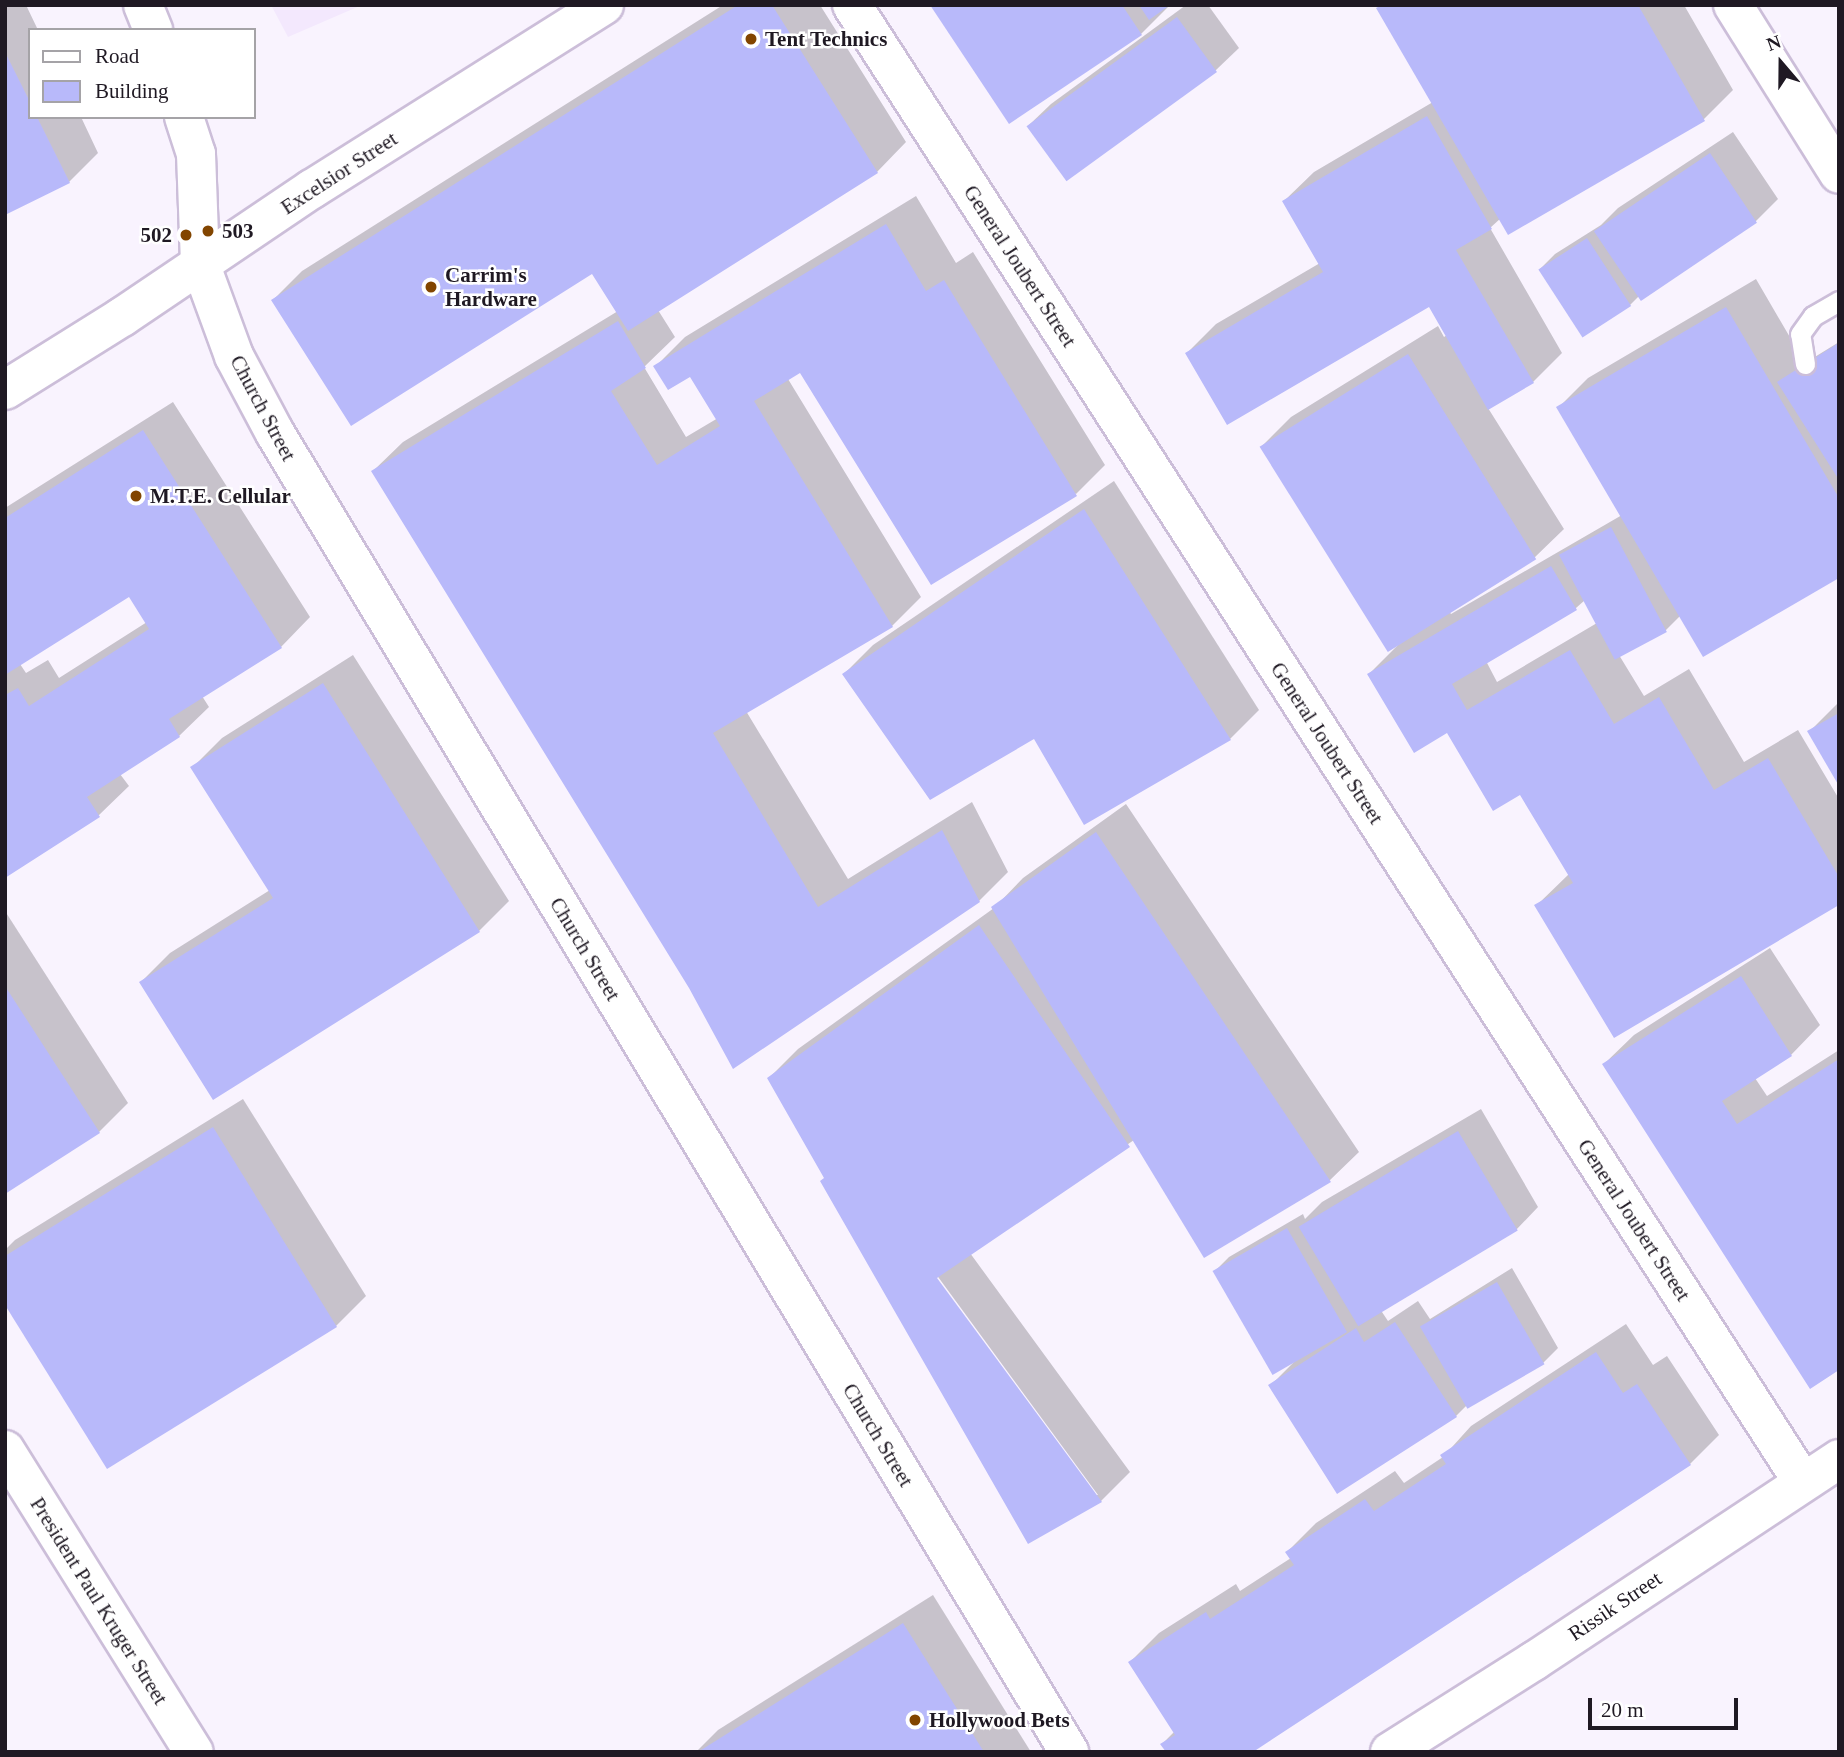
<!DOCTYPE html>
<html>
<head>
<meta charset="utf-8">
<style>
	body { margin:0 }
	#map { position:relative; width:1844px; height:1757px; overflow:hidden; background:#f9f3fe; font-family:Georgia,serif }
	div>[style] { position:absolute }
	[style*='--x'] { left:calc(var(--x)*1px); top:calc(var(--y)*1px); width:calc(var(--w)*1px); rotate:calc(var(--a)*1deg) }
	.built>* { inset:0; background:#f3e8fd }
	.shadow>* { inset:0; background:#0003 }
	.building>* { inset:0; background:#b8b9fa; transform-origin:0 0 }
	.roads { filter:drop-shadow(2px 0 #ccbed9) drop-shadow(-2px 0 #ccbed9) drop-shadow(0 2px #ccbed9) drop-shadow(0 -2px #ccbed9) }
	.service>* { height:19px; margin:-9.5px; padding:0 9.5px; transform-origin:9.5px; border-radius:9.5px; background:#fff }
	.minor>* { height:38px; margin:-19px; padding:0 19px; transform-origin:19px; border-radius:19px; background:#fff }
	.secondary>* { height:38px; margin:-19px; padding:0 19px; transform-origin:19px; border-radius:19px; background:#fff }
	.primary>* { height:38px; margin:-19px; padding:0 19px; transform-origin:19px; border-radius:19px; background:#fff }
	.dots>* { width:19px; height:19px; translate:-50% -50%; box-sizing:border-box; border:4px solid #fff; border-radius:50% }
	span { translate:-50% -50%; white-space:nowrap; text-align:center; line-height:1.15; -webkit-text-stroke:5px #fff; paint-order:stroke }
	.poi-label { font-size:21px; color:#1f1923; font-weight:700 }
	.left { translate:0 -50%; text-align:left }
	.right { translate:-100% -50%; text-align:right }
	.street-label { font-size:21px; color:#1f1923 }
	.frame { position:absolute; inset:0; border:7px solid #1f1923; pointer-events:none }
	.legend { position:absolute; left:28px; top:28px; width:228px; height:91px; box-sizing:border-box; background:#fff; border:2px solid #a5a3a7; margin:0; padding:9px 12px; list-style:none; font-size:21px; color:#1f1923 }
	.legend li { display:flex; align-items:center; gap:14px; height:35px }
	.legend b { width:35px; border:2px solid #a5a3a7 }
	.north { position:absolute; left:1746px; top:28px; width:70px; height:70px; -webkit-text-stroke:5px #fff; paint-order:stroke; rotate:340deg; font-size:19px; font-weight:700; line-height:28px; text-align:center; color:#1f1923 }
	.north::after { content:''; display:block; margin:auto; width:24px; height:32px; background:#1f1923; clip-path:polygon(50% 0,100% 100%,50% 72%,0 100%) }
	.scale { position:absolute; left:1588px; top:1698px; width:150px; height:32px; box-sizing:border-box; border:4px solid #1f1923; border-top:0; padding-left:9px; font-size:21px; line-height:24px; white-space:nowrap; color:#1f1923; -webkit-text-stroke:5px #fff; paint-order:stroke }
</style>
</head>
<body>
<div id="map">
	<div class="built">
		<div style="clip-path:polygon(271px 5px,362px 5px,288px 37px)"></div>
	</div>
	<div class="shadow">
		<div style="clip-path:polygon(5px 5px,26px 5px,38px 30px,30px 30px,30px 117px,81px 117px,98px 153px,69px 182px,5px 213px)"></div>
		<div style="clip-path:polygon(723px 5px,820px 5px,906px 142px,877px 172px,658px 310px,675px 337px,644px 367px,686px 437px,718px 418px,690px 374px,655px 367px,685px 337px,916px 196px,956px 263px,973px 252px,1105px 465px,1076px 494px,801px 370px,788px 379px,921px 597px,892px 626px,746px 711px,848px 879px,972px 802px,1008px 872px,979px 901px,690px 987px,373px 471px,403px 442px,618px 311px,593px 272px,273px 300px,302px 271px)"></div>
		<div style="clip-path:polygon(933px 5px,1170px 5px,1141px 34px)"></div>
		<div style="clip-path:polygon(1186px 5px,1208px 5px,1239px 48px,1216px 70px,1067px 179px,1028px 126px,1051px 104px)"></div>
		<div style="clip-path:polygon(evenodd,1382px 5px,1684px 5px,1733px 90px,1704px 119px,1501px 218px,1490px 228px,1562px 353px,1533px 382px,1488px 408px,1564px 529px,1534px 558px,1449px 611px,1451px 614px,1622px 515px,1559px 407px,1588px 378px,1756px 279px,1805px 363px,1839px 342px,1839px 576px,1681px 615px,1665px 631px,1619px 655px,1644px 696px,1689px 669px,1744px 762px,1798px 730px,1839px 799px,1839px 903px,1537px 905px,1569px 874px,1521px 793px,1447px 731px,1369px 674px,1399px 644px,1262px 446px,1291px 417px,1438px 326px,1444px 337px,1447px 335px,1430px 305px,1187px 353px,1216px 324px,1320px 263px,1284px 201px,1314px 172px,1433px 102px,1382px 5px,1585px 600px,1597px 623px,1497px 682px,1486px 661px,1576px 608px,1585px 600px)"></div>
		<div style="clip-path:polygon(1733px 132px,1778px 199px,1756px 221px,1639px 296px,1630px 305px,1540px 269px,1555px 254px,1601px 225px,1618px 208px)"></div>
		<div style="clip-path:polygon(evenodd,173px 402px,310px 617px,281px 647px,202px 696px,209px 707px,179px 736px,120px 774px,129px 786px,99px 815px,5px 876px,5px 508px,173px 402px,129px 595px,147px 622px,59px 678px,48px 660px,26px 673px,20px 664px,129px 595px)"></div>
		<div style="clip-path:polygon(1114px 481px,1259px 710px,1230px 739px,1035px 737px,844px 674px,873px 645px)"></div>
		<div style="clip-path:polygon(353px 655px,509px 901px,479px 931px,214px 1098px,141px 982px,170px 953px,270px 890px,193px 767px,222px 738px)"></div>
		<div style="clip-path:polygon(1839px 702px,1839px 783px,1809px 732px)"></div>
		<div style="clip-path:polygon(evenodd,1126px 804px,1359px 1152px,1329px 1181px,1204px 1255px,1134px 1140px,970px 1253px,1130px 1472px,1101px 1501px,1029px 1542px,822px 1181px,826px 1177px,769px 1078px,798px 1049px,994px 908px,1023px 878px,1126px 804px,933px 1270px,1098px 1495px,1094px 1495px,930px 1272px,933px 1270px)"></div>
		<div style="clip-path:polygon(5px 911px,128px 1103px,99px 1132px,5px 1192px)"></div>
		<div style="clip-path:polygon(1770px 948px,1820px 1025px,1791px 1055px,1755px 1078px,1767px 1096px,1839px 1050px,1839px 1368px,1604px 1064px,1634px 1035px)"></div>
		<div style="clip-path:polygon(243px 1099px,366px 1296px,336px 1326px,108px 1467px,5px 1302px,5px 1250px,15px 1240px)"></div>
		<div style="clip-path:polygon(1481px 1109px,1538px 1207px,1516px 1230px,1380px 1309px,1388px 1321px,1418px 1301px,1430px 1319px,1512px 1268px,1558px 1348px,1543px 1363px,1467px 1405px,1456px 1416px,1270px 1386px,1294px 1362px,1214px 1272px,1229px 1257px,1303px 1214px,1305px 1219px,1322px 1202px)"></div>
		<div style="clip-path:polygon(1626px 1324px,1653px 1365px,1667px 1356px,1719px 1435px,1690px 1464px,1162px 1744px,1175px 1731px,1130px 1662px,1159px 1633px,1236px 1584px,1240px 1591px,1291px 1558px,1287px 1552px,1316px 1523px,1395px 1471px,1404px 1483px,1443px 1457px,1471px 1426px)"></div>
		<div style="clip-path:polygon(933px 1595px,1031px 1752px,696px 1752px,718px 1730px)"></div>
	</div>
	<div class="building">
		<div style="clip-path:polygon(738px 5px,772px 5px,878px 173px,628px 331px,592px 274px,351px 426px,271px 300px)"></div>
		<div style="clip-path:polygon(930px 5px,1122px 5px,1142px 35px,1009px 124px)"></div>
		<div style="clip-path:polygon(1139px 5px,1170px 5px,1149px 20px)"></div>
		<div style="clip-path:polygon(1382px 5px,1638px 5px,1705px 121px,1508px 235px,1376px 8px)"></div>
		<div style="left:1177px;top:17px;width:68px;height:186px;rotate:54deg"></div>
		<div style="clip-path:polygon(5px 52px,30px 102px,30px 117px,37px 117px,70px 183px,5px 215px)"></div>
		<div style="clip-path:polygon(1427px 116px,1492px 229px,1456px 250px,1534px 383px,1488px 410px,1429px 307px,1227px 425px,1185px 353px,1323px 272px,1282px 201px)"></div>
		<div style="left:1710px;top:153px;width:84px;height:140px;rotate:56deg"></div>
		<div style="clip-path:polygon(886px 224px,926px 291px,944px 280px,1077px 496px,931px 585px,800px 373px,754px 401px,893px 627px,713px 733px,818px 907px,942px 830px,980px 902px,733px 1069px,689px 988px,371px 471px,618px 321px,646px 368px,611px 391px,657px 465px,720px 426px,690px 377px,668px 390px,653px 366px)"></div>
		<div style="left:1587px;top:238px;width:81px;height:58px;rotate:57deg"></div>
		<div style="clip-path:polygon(1726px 307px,1839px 498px,1839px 578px,1703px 657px,1556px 407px)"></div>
		<div style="clip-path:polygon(1837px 344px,1839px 346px,1839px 480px,1777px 382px)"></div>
		<div style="left:1408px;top:354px;width:242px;height:175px;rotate:58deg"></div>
		<div style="clip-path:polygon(143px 430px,282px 648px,169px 719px,180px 737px,87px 797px,100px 817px,5px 878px,5px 695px,18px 688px,29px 706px,149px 629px,129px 597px,5px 675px,5px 518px)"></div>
		<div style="clip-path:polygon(1084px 509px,1231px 740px,1084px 825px,1034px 739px,930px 800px,842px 674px)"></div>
		<div style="left:1611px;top:527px;width:119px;height:59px;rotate:62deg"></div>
		<div style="clip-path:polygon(1551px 566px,1577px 610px,1452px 684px,1467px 710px,1570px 650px,1614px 724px,1659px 697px,1714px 790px,1768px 758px,1839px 877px,1839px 905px,1614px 1038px,1534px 905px,1573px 883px,1520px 795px,1493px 811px,1447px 733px,1414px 753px,1367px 674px)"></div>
		<div style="clip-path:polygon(323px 683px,480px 932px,213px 1100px,139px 982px,273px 898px,190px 767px)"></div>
		<div style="clip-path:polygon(1839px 713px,1839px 786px,1807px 731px)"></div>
		<div style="clip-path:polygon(1096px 832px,1331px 1182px,1204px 1258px,991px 907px)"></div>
		<div style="clip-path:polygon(979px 925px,1130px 1147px,937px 1278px,1102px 1502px,1028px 1544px,820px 1181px,824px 1178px,767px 1078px)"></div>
		<div style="clip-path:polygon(1741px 976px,1792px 1056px,1722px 1101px,1737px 1124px,1839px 1059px,1839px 1370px,1810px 1389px,1602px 1064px)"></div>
		<div style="clip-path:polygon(5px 986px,100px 1133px,5px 1194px)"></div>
		<div style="clip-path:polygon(213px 1127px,337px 1327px,107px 1469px,5px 1305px,5px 1256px)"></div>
		<div style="left:1458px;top:1131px;width:116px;height:186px;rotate:59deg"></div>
		<div style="left:1287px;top:1228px;width:120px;height:86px;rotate:60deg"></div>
		<div style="left:1497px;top:1282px;width:95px;height:89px;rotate:60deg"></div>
		<div style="clip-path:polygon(1395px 1322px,1457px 1417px,1337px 1494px,1268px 1385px,1356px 1328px,1364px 1342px)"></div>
		<div style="clip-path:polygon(1596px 1352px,1623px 1393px,1637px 1384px,1691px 1465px,1253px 1752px,1166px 1752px,1160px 1744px,1175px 1735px,1128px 1662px,1206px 1612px,1210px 1619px,1294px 1565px,1285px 1552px,1365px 1499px,1374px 1511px,1446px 1464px,1440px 1455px)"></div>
		<div style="clip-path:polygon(903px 1623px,984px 1752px,698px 1752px)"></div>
	</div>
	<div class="roads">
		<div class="service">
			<div style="--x:1805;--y:364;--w:30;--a:-99"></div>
			<div style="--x:1800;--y:334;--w:22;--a:-54"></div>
			<div style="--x:1813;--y:316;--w:30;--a:-30"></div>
		</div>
		<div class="minor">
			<div style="--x:143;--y:5;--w:27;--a:68"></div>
			<div style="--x:852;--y:5;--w:1755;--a:57.23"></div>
			<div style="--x:184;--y:117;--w:39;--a:72"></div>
			<div style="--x:196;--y:154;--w:109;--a:87.9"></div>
			<div style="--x:200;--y:263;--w:99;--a:69.9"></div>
			<div style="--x:234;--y:356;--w:87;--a:62"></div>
			<div style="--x:275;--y:433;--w:1540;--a:58.95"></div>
			<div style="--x:5;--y:390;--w:138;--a:-32"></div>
			<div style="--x:122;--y:317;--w:229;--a:-34"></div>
			<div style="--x:312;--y:189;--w:345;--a:-32.2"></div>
			<div style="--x:5;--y:1450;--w:356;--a:58"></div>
		</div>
		<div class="secondary">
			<div style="--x:1390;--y:1752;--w:170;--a:-32.3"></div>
			<div style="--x:1534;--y:1661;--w:366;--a:-33.5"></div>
		</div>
		<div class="primary">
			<div style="--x:1733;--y:5;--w:199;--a:57.9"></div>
		</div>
	</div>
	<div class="dots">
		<div style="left:751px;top:39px;background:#824500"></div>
		<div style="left:208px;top:231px;background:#824500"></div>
		<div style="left:186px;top:235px;background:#824500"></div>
		<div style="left:431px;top:287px;background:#824500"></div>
		<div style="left:136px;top:496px;background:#824500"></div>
		<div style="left:915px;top:1720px;background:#824500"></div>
	</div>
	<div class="poi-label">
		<span class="left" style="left:765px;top:39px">Tent Technics</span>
		<span class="left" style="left:222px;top:231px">503</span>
		<span class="right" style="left:172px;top:235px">502</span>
		<span class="left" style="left:445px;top:287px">Carrim's<br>Hardware</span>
		<span class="left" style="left:150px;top:496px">M.T.E. Cellular</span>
		<span class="left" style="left:929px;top:1720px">Hollywood Bets</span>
	</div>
	<div class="street-label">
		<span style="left:339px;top:173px;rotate:-33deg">Excelsior Street</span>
		<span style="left:1020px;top:266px;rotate:57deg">General Joubert Street</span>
		<span style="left:263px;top:408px;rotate:62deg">Church Street</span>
		<span style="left:1327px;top:743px;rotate:57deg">General Joubert Street</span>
		<span style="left:585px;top:949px;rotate:59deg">Church Street</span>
		<span style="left:1634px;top:1220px;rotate:57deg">General Joubert Street</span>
		<span style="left:878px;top:1435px;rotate:59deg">Church Street</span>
		<span style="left:99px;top:1601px;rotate:58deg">President Paul Kruger Street</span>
		<span style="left:1615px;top:1606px;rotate:-34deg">Rissik Street</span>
	</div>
	<div class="frame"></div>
	<ul class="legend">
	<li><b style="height:9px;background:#fff"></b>Road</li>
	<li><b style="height:19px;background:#b8b9fa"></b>Building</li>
	</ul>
	<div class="north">N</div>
	<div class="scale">20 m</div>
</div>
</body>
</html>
